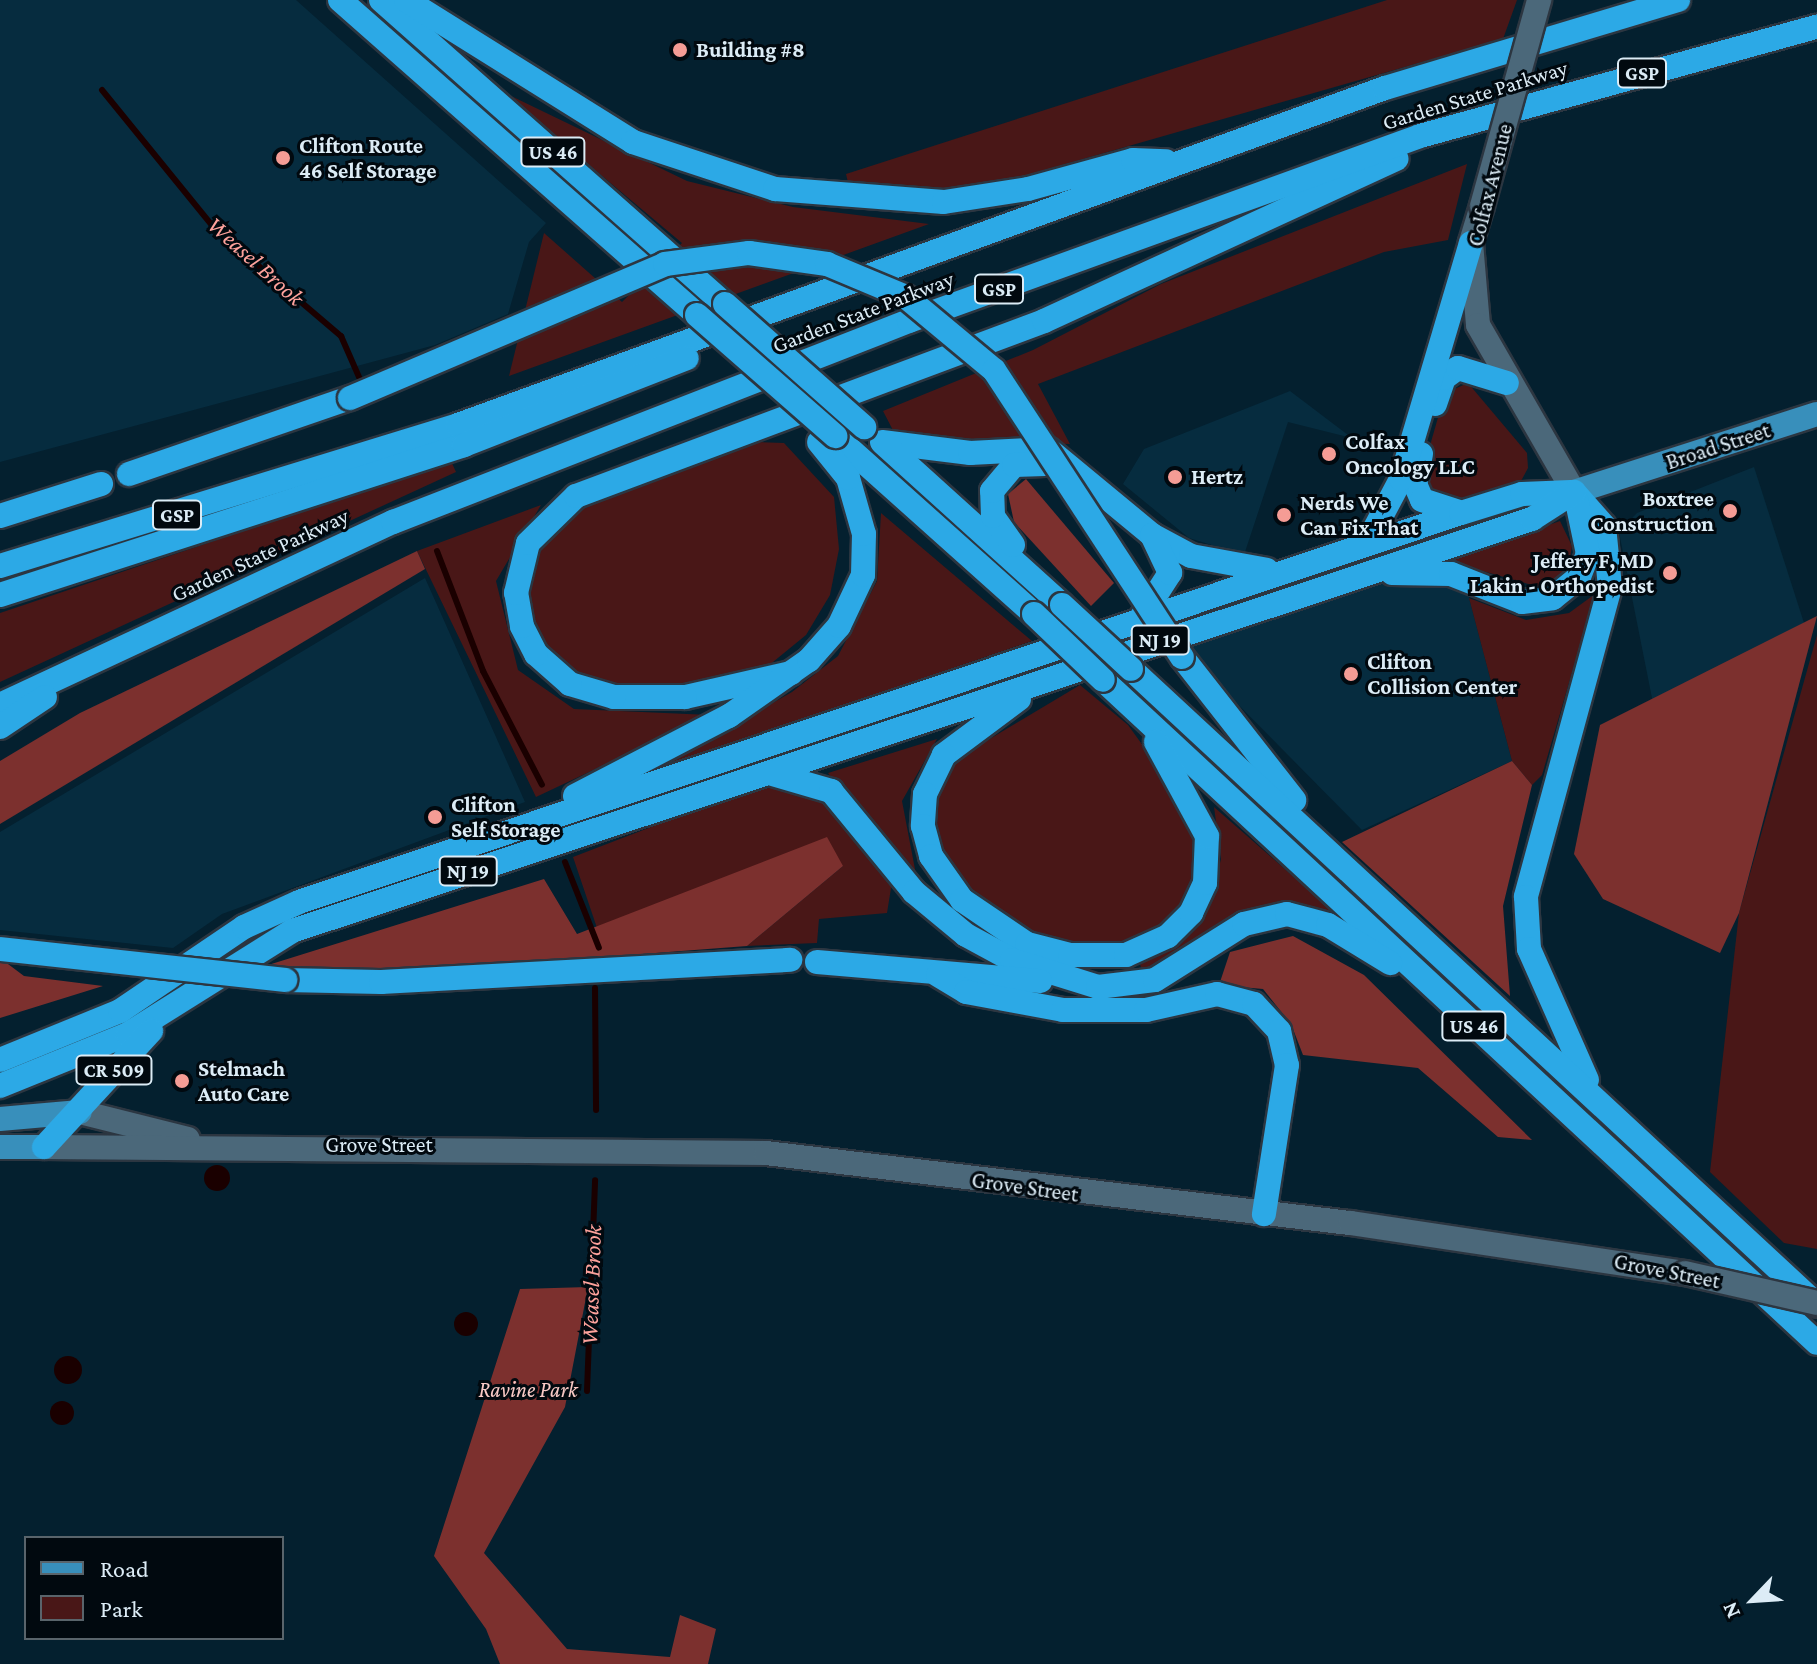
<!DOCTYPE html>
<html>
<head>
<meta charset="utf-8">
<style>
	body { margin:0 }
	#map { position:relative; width:1817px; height:1664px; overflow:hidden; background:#04202f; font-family:"Crimson Pro",serif }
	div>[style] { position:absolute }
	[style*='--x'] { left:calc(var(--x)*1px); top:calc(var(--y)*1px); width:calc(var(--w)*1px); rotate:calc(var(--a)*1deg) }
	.built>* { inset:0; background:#062c3f }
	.green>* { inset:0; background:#491717 }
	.forest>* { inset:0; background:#7c302e }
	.water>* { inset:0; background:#1a0000 }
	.round { border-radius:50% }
	.stream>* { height:6px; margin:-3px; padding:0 3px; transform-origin:3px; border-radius:3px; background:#1a0000 }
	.roads { filter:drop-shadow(2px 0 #2c3641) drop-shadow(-2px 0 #2c3641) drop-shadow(0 2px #2c3641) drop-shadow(0 -2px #2c3641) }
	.minor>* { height:24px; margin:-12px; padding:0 12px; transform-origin:12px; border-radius:12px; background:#4b687a }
	.major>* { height:24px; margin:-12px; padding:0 12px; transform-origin:12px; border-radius:12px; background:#388fbb }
	.highway>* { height:24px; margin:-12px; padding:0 12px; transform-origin:12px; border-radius:12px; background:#2ca9e6 }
	.bridges { filter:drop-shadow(2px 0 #2c3641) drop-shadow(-2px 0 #2c3641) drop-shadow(0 2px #2c3641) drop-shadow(0 -2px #2c3641) }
	.minor-bridge>* { height:24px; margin:-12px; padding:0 12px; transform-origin:12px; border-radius:12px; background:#4b687a }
	.highway-bridge>* { height:24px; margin:-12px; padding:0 12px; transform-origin:12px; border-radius:12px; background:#2ca9e6 }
	.dots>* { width:22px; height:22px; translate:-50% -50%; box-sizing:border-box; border:4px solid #01090f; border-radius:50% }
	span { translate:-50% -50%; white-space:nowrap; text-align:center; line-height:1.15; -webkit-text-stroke:6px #01090f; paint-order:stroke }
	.shield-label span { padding:2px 6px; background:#01090f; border:2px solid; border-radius:6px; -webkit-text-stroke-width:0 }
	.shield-label { font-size:20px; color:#dcecf6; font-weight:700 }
	.poi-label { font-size:22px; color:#dcecf6; font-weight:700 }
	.left { translate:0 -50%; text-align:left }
	.right { translate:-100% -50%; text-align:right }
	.street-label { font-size:22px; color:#dcecf6 }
	.park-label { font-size:22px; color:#facac6; font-style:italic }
	.water-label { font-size:24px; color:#fea29c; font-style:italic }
	.legend { position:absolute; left:24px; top:1536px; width:260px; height:104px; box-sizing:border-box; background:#01090f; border:2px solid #59646b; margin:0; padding:10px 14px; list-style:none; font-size:24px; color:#dcecf6 }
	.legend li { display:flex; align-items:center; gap:16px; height:40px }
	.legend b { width:40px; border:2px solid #59646b }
	.north { position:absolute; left:1713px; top:1560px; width:80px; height:80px; -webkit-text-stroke:6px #01090f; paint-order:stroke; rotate:245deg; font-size:22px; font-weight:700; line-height:32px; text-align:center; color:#dcecf6 }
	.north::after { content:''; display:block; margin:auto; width:28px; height:36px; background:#dcecf6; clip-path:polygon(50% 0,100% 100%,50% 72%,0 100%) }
</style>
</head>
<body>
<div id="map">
	<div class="built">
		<div style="clip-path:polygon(0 0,296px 0,546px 223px,529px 242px,508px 314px,435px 345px,0 462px)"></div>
		<div style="clip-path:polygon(1290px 391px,1352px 438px,1288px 422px,1244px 555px,1189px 538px,1123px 484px,1144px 449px)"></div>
		<div style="clip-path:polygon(1754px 467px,1804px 623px,1653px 703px,1619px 532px,1637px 513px)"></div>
		<div style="clip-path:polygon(425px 578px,525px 802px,222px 914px,173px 948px,0 930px,0 832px)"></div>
		<div style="clip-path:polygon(1429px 578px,1467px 590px,1512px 761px,1362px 830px,1211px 677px,1190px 645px,1387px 579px)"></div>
	</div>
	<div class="green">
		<div style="clip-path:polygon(1387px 0,1517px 0,1503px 39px,964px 193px,850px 191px,846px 174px)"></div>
		<div style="clip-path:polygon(501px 91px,687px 181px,793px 207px,929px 224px,509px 376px,544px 233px,622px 302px,682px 243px)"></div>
		<div style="clip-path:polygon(1467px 164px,1448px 240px,1384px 252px,1038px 384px,1070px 444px,898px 440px,883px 411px,1033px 350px,1161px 284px)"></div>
		<div style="clip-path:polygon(1468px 383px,1527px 453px,1528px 468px,1521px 481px,1443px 506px,1431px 501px,1421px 477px,1445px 393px)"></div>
		<div style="clip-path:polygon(755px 442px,784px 443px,834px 497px,839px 549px,830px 595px,806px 635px,762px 671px,696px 687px,618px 691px,567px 671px,536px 632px,524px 578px,539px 536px,576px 509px)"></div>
		<div style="clip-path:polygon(451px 461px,456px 472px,0 682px,0 613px)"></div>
		<div style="clip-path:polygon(541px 505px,496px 581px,518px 670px,574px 709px,710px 715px,536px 797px,417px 551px)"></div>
		<div style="clip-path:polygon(881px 513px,1032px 641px,651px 772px,792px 692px,838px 656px,877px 581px)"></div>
		<div style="clip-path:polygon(1560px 521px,1572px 546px,1569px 564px,1563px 578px,1543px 588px,1447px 561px)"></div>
		<div style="clip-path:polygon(1595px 594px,1542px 775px,1532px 785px,1512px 761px,1469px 598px,1526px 620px,1569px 613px)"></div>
		<div style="clip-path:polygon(1817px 635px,1817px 1249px,1784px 1243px,1710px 1172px,1739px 913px)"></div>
		<div style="clip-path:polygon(1080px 685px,1128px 725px,1186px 805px,1196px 834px,1194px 879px,1181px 906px,1161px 927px,1123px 944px,1078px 944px,1021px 928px,975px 897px,943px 855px,935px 825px,937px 796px,953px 761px)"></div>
		<div style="clip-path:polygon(937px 739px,902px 801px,918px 885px,828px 773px)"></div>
		<div style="clip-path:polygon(763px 784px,822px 794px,892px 882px,887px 913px,819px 919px,817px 943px,747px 946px,843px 866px,597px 928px,573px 857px)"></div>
		<div style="clip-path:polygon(1214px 807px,1343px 920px,1262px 907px,1142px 972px,1140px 964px,1186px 936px,1211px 899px,1221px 859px)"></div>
	</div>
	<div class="forest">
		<div style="clip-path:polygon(1026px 479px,1114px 583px,1091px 606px,1014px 522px,1008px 494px)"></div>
		<div style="clip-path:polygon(417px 551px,425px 569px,0 824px,0 761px,80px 713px)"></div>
		<div style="clip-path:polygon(1817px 616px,1739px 913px,1720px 953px,1603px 899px,1574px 854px,1600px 725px)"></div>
		<div style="clip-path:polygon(1512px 761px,1532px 785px,1503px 906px,1510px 996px,1342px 842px)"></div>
		<div style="clip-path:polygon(827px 837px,843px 866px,747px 946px,341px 977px,265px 966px,544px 879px,577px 934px)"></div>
		<div style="clip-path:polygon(1293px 936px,1364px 975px,1532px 1140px,1498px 1137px,1418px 1068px,1303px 1055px,1291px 1024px,1263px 989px,1219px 985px,1230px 952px)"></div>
		<div style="clip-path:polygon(0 958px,24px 976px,103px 986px,0 1018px)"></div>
		<div style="clip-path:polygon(588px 1287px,565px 1407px,484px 1553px,567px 1649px,670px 1657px,680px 1615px,716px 1629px,708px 1664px,500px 1664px,486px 1629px,434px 1556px,520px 1289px)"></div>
	</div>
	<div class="water">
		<div class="round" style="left:204px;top:1165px;width:26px;height:26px"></div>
		<div class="round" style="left:454px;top:1312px;width:24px;height:24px"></div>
		<div class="round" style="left:54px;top:1356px;width:28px;height:28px"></div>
		<div class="round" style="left:50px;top:1401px;width:24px;height:24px"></div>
	</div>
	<div class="stream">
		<div style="--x:102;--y:90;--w:178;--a:50.9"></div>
		<div style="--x:214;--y:228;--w:167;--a:40.4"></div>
		<div style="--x:341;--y:336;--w:55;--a:66.3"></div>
		<div style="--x:437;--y:551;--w:129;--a:69"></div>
		<div style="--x:483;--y:671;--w:128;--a:62.6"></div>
		<div style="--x:565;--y:862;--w:92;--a:68.4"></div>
		<div style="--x:595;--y:988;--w:122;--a:89.5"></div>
		<div style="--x:587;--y:1391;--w:211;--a:-87.8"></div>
	</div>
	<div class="roads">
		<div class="minor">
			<div style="--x:1482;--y:206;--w:39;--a:107"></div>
			<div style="--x:1471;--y:243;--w:82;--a:85.1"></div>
			<div style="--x:1478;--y:325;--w:193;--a:60.1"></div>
			<div style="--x:80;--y:1112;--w:111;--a:14"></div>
			<div style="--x:44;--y:1147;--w:722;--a:0.48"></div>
			<div style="--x:766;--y:1153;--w:588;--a:6.84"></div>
			<div style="--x:1350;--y:1223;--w:339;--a:8.5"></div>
		</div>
		<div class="major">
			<div style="--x:1574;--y:492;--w:255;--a:-17.8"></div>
			<div style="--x:0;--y:1119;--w:80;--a:-5"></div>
			<div style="--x:0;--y:1147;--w:44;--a:0"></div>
		</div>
		<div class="highway">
			<div style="--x:340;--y:0;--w:476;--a:41.4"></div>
			<div style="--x:381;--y:0;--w:459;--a:41.5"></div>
			<div style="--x:406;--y:0;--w:268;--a:32"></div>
			<div style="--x:633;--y:142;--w:150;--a:18.3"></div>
			<div style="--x:775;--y:189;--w:169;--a:4.4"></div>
			<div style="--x:944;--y:202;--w:85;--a:-8.8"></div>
			<div style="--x:1028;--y:189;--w:109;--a:-15.4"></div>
			<div style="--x:1133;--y:160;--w:33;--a:2"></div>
			<div style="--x:1435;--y:404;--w:28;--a:-71"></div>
			<div style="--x:1444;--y:378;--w:17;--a:-36"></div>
			<div style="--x:1458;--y:368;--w:51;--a:17"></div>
			<div style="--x:835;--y:436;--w:267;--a:41.8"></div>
			<div style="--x:882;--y:442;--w:89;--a:7.1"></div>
			<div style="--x:970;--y:453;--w:78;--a:-2.9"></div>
			<div style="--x:1048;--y:449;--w:135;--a:39.6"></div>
			<div style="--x:1152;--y:535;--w:44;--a:28.3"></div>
			<div style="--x:1191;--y:556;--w:77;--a:10.4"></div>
			<div style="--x:883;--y:443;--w:241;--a:42.1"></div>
			<div style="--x:1421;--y:454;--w:31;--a:101"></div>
			<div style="--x:1415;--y:484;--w:17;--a:66"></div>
			<div style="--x:1422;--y:500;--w:38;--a:18"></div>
			<div style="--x:129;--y:474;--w:234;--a:-19"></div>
			<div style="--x:1574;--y:492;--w:45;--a:48.6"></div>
			<div style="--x:1604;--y:526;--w:61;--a:84.4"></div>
			<div style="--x:1610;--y:587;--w:321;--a:105.2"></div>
			<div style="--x:1526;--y:897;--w:52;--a:86.7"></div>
			<div style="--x:1529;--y:949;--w:143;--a:66.1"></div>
			<div style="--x:0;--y:516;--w:106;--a:-17.6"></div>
			<div style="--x:1367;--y:543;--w:72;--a:-62"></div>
			<div style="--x:1401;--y:479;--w:246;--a:-73.5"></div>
			<div style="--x:1013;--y:545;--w:35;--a:-125"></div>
			<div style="--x:993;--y:516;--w:25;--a:-92"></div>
			<div style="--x:992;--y:491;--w:34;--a:-50"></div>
			<div style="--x:1014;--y:465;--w:31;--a:-2"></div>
			<div style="--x:0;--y:566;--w:479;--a:-17.1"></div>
			<div style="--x:458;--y:425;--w:986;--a:-19.98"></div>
			<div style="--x:1385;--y:88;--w:306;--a:-16.7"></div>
			<div style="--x:1392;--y:573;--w:59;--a:1"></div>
			<div style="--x:1451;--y:574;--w:76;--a:21.5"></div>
			<div style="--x:1522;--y:602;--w:31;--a:-7"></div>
			<div style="--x:1553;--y:598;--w:33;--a:-39"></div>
			<div style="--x:1579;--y:577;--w:25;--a:-69"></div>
			<div style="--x:1588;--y:554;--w:53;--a:-101.9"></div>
			<div style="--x:0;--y:595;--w:488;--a:-17.9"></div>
			<div style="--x:464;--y:445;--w:239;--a:-21.3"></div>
			<div style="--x:1141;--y:618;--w:54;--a:-57.2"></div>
			<div style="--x:1170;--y:573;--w:42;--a:-115.3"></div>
			<div style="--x:1182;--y:657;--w:182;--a:51.9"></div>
			<div style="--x:1131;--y:669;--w:935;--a:42.83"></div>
			<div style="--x:791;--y:673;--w:109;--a:167.2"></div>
			<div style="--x:685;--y:697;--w:71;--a:180"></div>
			<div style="--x:614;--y:697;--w:46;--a:-163.5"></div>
			<div style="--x:570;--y:684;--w:45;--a:-138.6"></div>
			<div style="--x:536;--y:654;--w:31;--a:-117"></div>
			<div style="--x:522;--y:626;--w:34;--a:-100"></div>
			<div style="--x:516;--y:593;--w:51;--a:-76.5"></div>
			<div style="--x:528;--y:543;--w:67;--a:-44.4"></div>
			<div style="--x:576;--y:496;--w:500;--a:-20.5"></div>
			<div style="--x:1044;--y:321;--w:388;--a:-24.7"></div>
			<div style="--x:1103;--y:680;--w:974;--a:42.88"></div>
			<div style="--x:1019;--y:699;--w:94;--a:143.3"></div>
			<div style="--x:944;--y:755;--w:43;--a:116"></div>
			<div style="--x:925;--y:794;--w:32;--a:94"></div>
			<div style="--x:923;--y:826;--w:31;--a:75"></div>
			<div style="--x:931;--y:856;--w:54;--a:54.8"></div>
			<div style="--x:962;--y:900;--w:78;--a:34.1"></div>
			<div style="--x:1027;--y:944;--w:44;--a:14.3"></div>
			<div style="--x:1070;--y:955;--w:56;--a:0"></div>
			<div style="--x:1126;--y:955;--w:46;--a:-24.3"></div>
			<div style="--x:1168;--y:936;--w:33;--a:-45"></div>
			<div style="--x:1191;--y:913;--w:33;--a:-65"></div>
			<div style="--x:1205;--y:883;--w:47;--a:-87.6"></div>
			<div style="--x:1207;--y:836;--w:107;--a:-118.5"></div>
			<div style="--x:0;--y:705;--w:434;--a:-25"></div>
			<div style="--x:393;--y:522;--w:554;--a:-21.28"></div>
			<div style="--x:909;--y:321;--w:543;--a:-19.9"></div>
			<div style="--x:1420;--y:136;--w:412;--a:-15.4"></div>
			<div style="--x:0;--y:727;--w:54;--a:-33.7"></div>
			<div style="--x:769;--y:773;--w:65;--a:16.2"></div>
			<div style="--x:831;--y:791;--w:131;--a:50.6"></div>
			<div style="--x:914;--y:892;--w:67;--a:39.6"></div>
			<div style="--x:966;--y:935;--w:52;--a:28.5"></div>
			<div style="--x:1012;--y:960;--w:90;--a:17.4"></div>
			<div style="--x:1098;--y:987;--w:57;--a:-7"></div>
			<div style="--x:1155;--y:980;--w:105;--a:-32.2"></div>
			<div style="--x:1244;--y:924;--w:44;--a:-13.1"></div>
			<div style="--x:1287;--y:914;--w:42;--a:15"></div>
			<div style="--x:1328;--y:925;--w:73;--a:31.5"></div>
			<div style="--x:575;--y:796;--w:174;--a:-27.5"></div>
			<div style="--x:729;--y:716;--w:98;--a:-35"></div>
			<div style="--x:809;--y:660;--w:45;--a:-48.6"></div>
			<div style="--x:839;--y:626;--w:56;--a:-64.8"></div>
			<div style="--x:863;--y:575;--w:41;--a:-88.6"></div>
			<div style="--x:864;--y:534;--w:58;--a:-105.9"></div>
			<div style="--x:848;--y:478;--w:46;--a:-128.9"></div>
			<div style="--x:817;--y:962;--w:224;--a:4.9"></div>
			<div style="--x:938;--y:975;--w:33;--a:31"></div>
			<div style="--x:966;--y:992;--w:99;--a:10.5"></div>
			<div style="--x:1063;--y:1010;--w:83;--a:0"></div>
			<div style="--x:1146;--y:1010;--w:73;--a:-12.7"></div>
			<div style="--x:1217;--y:994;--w:38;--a:15"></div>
			<div style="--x:1254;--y:1004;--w:37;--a:47"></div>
			<div style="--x:1279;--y:1031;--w:35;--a:77"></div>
			<div style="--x:1287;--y:1065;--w:151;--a:98.8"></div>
			<div style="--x:285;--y:980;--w:96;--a:1.2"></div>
			<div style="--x:381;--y:982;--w:410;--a:-3.1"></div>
			<div style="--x:0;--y:1060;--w:130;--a:-22.2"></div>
			<div style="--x:120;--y:1011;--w:150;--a:-34.1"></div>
			<div style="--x:244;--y:927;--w:60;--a:-24.4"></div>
			<div style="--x:299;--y:902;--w:1225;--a:-18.51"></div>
			<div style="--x:1461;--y:513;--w:64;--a:-17.3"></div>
			<div style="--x:1522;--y:494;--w:49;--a:-2.3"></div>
			<div style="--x:0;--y:1086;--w:138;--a:-22.1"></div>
			<div style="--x:128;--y:1034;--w:194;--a:-32.1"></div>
			<div style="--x:292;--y:931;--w:1307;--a:-18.38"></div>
			<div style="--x:1532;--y:519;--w:50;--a:-32.7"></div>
			<div style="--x:44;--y:1147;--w:158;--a:-47.3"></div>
		</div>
	</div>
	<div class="bridges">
		<div class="minor-bridge">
			<div style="--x:1482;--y:206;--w:214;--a:-74.5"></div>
			<div style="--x:1685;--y:1273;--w:135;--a:12.8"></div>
		</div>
		<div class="highway-bridge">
			<div style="--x:725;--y:304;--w:186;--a:41.5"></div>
			<div style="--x:697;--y:315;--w:184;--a:41.2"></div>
			<div style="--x:350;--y:398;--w:342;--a:-23"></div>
			<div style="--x:665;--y:264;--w:85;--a:-7.5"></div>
			<div style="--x:749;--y:253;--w:79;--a:8"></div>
			<div style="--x:827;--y:264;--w:86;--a:22.7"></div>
			<div style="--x:906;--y:297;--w:114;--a:39.7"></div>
			<div style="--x:994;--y:370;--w:343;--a:56.8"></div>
			<div style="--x:1062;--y:605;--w:94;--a:42.8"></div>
			<div style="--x:1034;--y:614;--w:95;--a:43.7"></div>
			<div style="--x:0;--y:949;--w:287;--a:6.2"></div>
		</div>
	</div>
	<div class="dots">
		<div style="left:680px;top:50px;background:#f59c95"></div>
		<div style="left:283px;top:158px;background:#f59c95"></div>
		<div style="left:1329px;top:454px;background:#f59c95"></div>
		<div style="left:1175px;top:477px;background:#f59c95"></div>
		<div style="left:1730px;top:511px;background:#f59c95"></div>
		<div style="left:1284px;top:515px;background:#f59c95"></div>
		<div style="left:1670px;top:573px;background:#f59c95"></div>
		<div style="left:1351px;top:674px;background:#f59c95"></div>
		<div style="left:435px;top:817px;background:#f59c95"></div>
		<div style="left:182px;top:1081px;background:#f59c95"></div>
	</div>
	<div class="shield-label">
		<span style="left:1642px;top:73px">GSP</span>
		<span style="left:553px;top:152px">US 46</span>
		<span style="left:999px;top:289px">GSP</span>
		<span style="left:177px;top:515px">GSP</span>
		<span style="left:1160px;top:640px">NJ 19</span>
		<span style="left:468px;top:871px">NJ 19</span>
		<span style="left:1474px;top:1026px">US 46</span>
		<span style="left:114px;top:1070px">CR 509</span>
	</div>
	<div class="poi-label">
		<span class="left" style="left:696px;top:50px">Building #8</span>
		<span class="left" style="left:299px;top:158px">Clifton Route<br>46 Self Storage</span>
		<span class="left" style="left:1345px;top:454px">Colfax<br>Oncology LLC</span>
		<span class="left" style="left:1191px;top:477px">Hertz</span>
		<span class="right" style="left:1714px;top:511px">Boxtree<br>Construction</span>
		<span class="left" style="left:1300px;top:515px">Nerds We<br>Can Fix That</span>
		<span class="right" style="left:1654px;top:573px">Jeffery F, MD<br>Lakin - Orthopedist</span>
		<span class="left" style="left:1367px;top:674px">Clifton<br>Collision Center</span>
		<span class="left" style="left:451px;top:817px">Clifton<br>Self Storage</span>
		<span class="left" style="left:198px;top:1081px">Stelmach<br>Auto Care</span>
	</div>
	<div class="street-label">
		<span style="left:1475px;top:95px;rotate:-17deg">Garden State Parkway</span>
		<span style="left:1490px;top:185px;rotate:-76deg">Colfax Avenue</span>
		<span style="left:863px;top:312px;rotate:-21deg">Garden State Parkway</span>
		<span style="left:1718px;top:446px;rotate:-18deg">Broad Street</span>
		<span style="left:260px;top:555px;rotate:-25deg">Garden State Parkway</span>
		<span style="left:379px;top:1145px">Grove Street</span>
		<span style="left:1025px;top:1187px;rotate:8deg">Grove Street</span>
		<span style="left:1667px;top:1271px;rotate:11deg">Grove Street</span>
	</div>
	<div class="park-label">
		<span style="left:528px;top:1390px">Ravine Park</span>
	</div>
	<div class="water-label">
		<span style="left:256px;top:261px;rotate:42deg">Weasel Brook</span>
		<span style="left:591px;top:1285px;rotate:-88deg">Weasel Brook</span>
	</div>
	<ul class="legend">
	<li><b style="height:10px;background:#388fbb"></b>Road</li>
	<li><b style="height:22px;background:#491717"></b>Park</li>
	</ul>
	<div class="north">N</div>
</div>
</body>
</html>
